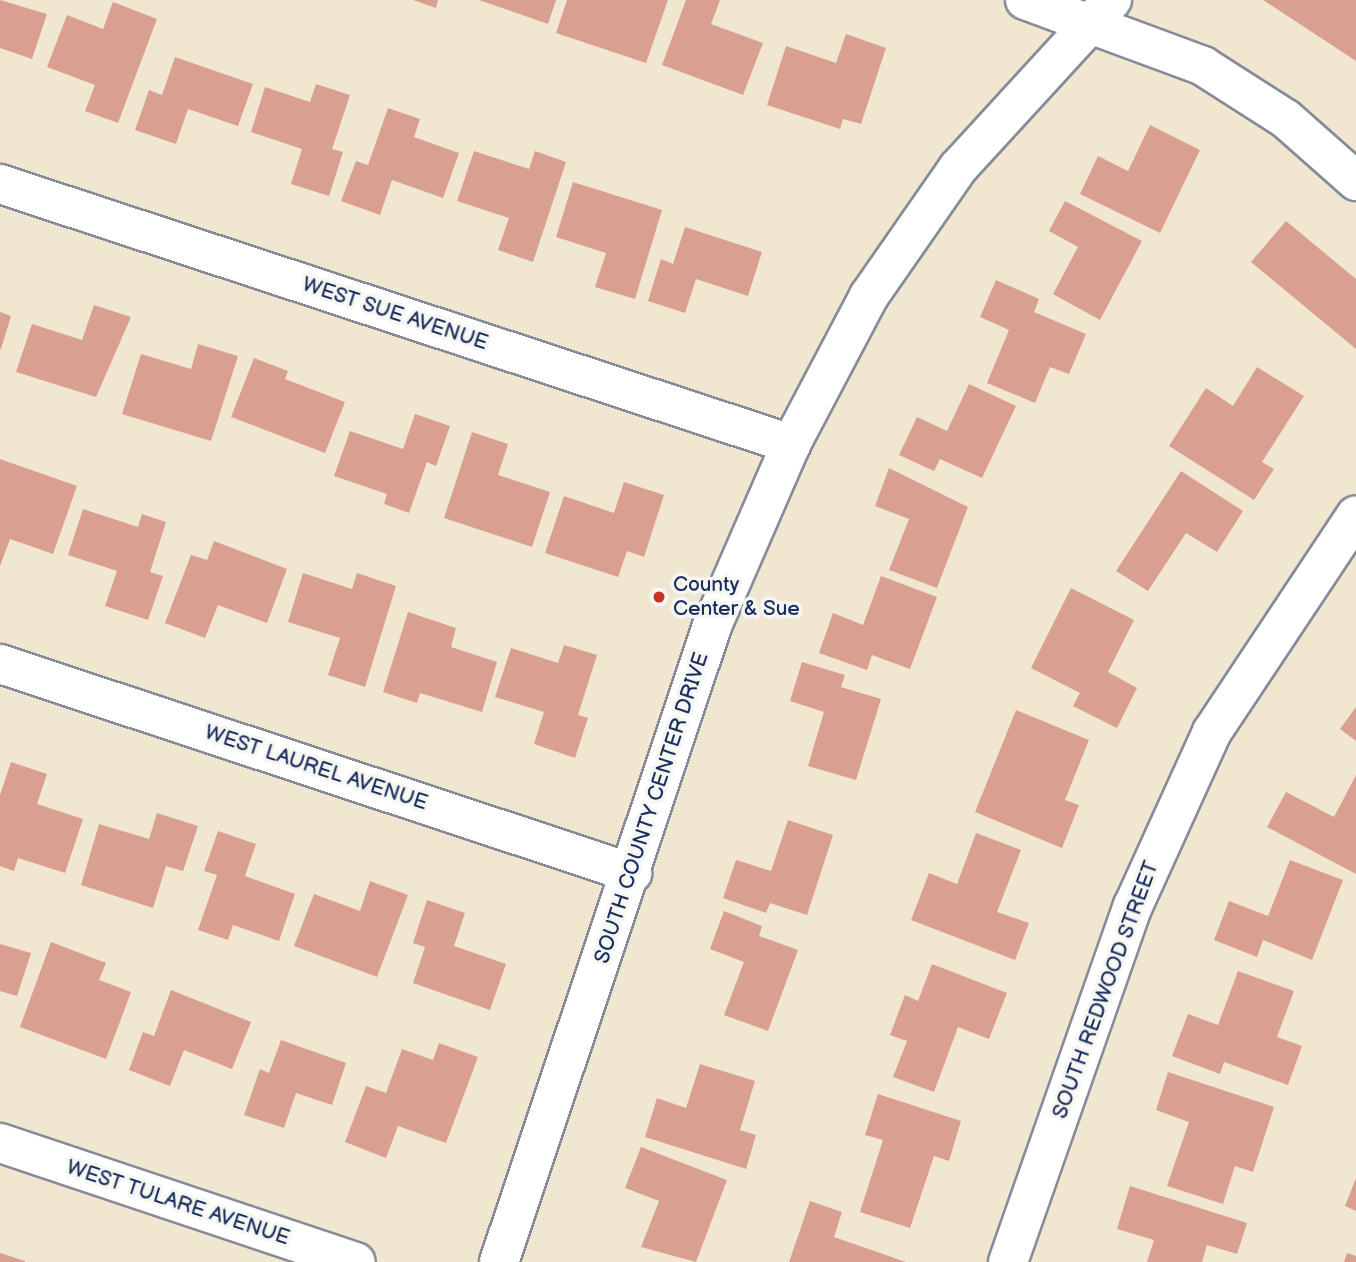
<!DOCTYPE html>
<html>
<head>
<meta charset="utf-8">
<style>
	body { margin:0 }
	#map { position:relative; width:1356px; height:1262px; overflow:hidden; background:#f1e7d1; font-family:"Balsamiq Sans",sans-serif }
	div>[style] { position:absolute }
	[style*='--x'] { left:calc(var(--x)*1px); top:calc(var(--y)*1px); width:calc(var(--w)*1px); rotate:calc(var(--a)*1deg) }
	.building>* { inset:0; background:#d9a092 }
	.roads { filter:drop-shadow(2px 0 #868b98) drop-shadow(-2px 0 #868b98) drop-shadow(0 2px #868b98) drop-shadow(0 -2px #868b98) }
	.minor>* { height:38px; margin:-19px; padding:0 19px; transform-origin:19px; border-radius:19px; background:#fff }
	.tertiary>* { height:38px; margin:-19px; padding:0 19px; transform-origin:19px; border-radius:19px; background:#fff }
	.dots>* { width:19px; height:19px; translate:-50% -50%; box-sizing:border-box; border:4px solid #f6f6f2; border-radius:50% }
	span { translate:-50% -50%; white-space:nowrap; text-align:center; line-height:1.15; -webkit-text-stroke:7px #f6f6f2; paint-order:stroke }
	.street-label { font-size:21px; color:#1b2f5e }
	.poi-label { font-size:21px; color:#1b2f5e }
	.left { translate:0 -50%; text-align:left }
</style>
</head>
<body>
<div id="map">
	<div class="building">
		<div style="clip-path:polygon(0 0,47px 14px,32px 59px,0 48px)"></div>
		<div style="clip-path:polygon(413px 0,438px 0,436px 8px)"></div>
		<div style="clip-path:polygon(479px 0,556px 0,548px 24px)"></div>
		<div style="clip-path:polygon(567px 0,668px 0,646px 63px,556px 33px)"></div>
		<div style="clip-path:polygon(686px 0,720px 0,711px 24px,763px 43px,743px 95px,662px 65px)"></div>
		<div style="clip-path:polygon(1263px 0,1356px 0,1356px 61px)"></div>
		<div style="clip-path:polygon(113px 2px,157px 19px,118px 123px,85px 111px,95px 85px,47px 67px,67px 15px,103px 29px)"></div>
		<div style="clip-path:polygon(846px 34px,886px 48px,861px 124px,843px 119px,840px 129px,767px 105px,786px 46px,836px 63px)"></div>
		<div style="clip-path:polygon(175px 57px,253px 84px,238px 126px,188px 109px,176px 144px,135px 130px,149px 90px,162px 95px)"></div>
		<div style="clip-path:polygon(316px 84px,350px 95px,332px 149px,343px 152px,329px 196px,291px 184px,302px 149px,251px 132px,265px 87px,310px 102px)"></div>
		<div style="clip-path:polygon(388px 108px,420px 119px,414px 137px,459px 153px,443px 198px,392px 180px,380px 215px,341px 201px,356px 161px,368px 165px)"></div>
		<div style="clip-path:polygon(1150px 125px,1200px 150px,1160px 233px,1080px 194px,1098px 156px,1128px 171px)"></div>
		<div style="clip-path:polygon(474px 151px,529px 169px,535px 151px,566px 162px,533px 262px,498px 250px,509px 218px,457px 201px)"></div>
		<div style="clip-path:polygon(573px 182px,662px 210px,635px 299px,595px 287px,606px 253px,556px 237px)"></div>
		<div style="clip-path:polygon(1065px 201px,1142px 241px,1100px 320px,1053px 294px,1078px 247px,1049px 231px)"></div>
		<div style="clip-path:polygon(1286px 221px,1356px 279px,1356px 349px,1251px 262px)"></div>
		<div style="clip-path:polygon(685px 227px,762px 252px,748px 296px,696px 279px,685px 313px,648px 301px,661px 259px,673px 264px)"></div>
		<div style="clip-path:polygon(996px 280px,1039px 299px,1034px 312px,1086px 334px,1069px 374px,1050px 367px,1035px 403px,987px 383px,1009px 330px,980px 317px)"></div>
		<div style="clip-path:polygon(94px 305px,131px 317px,96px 397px,16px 372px,32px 324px,82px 340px)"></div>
		<div style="clip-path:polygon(0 312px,11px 316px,1px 349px,0 349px)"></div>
		<div style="clip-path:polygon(198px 344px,238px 356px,211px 441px,122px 414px,141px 354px,191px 369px)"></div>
		<div style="clip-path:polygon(254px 358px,288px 371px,285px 379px,345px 402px,325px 453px,231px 417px)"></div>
		<div style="clip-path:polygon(1257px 367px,1304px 396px,1262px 462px,1274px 469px,1254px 500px,1169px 446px,1206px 388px,1233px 406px)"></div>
		<div style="clip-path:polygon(969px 384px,1016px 406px,982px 478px,940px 459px,934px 471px,899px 455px,917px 417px,947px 431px)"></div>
		<div style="clip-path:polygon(415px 414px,450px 426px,436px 466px,427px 462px,409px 513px,384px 504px,387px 494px,334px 476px,350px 431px,403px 449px)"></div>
		<div style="clip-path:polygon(472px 432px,508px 444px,498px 475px,550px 492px,532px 547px,444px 518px)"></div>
		<div style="clip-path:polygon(0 459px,77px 486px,53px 554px,10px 539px,0 566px)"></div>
		<div style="clip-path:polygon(889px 468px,968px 507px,937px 588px,889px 570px,909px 519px,875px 506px)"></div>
		<div style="clip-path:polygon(1181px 471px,1243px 511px,1217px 552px,1186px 533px,1148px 591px,1116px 571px)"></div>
		<div style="clip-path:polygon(624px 482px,664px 495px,644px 557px,627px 551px,618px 577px,545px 553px,564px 496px,614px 513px)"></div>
		<div style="clip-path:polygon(83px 509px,138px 527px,142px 514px,166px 522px,150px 572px,163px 576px,148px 620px,105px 606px,117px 571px,68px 555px)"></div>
		<div style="clip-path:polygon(214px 541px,287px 569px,267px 623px,218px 605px,205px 638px,165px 623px,191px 555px,207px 560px)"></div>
		<div style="clip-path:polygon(303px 573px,352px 589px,357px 573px,396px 586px,365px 687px,328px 675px,340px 638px,288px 622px)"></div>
		<div style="clip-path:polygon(881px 576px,937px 597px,910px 669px,872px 655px,867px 670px,819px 653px,833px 613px,863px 625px)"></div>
		<div style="clip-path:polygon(1071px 588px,1134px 620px,1108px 672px,1137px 688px,1117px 728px,1073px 706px,1080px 693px,1031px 668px)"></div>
		<div style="clip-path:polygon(408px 612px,456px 628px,451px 647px,497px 662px,482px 712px,420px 693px,417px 703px,383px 692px)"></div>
		<div style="clip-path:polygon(564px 645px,597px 655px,578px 715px,588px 718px,575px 758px,534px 744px,544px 712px,495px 697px,511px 648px,558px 663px)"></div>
		<div style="clip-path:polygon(802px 662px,845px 675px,841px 687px,881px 699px,856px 780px,808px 766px,824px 712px,790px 701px)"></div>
		<div style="clip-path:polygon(1356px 707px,1356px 741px,1340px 729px)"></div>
		<div style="clip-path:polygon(1016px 710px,1089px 740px,1065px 800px,1079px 805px,1062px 848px,975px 812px)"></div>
		<div style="clip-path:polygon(11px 762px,47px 774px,37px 804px,83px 819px,65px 873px,18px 858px,14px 871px,0 866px,0 795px)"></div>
		<div style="clip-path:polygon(1356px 775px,1356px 874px,1267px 827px,1286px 792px,1334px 817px)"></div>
		<div style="clip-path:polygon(157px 813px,198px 826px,183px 871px,166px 866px,153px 908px,81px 885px,99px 824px,149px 839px)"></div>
		<div style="clip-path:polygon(788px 820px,833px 835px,807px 915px,770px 903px,766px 913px,723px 898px,736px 860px,771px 871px)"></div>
		<div style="clip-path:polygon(218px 831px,256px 844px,245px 876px,295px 894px,279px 941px,233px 925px,228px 940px,198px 930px,217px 875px,204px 871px)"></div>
		<div style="clip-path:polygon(976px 833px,1021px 850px,997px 912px,1029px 923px,1015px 960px,911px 920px,929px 873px,957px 884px)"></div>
		<div style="clip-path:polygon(1290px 860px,1343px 880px,1312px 960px,1263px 940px,1257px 957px,1214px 940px,1229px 901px,1268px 916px)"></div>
		<div style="clip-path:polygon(370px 881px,408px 895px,377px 977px,294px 946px,314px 894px,360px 911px)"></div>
		<div style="clip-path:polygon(427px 900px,465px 913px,454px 946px,506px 964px,490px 1010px,413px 983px,425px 947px,413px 943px)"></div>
		<div style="clip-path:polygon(724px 911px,762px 926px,759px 936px,798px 950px,768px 1031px,724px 1015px,744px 962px,710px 949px)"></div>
		<div style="clip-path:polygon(51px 942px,106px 963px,99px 980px,131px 992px,106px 1059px,20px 1027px)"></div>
		<div style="clip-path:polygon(0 944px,31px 953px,17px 996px,0 991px)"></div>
		<div style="clip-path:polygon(932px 964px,1007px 993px,989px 1039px,958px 1027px,934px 1092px,893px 1077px,907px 1041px,890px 1035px,905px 995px,918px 1001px)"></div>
		<div style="clip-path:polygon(1238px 971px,1294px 991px,1277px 1037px,1302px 1046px,1288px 1085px,1224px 1062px,1220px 1074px,1172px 1056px,1188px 1014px,1218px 1025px)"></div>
		<div style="clip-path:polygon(171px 990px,251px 1022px,232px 1069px,184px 1050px,170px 1086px,129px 1070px,143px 1032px,154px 1036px)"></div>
		<div style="clip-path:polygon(281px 1040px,346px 1063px,332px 1105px,296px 1093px,284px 1128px,244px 1115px,260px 1069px,269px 1073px)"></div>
		<div style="clip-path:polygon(439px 1043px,478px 1057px,446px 1143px,398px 1126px,386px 1158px,345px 1142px,366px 1086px,386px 1093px,402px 1049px,433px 1060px)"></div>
		<div style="clip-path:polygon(700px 1064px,755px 1081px,740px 1130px,756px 1135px,746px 1169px,645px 1137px,657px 1098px,686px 1108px)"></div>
		<div style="clip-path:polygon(1168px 1072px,1274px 1107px,1253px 1172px,1235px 1166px,1223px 1204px,1167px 1186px,1189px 1122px,1156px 1110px)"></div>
		<div style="clip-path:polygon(878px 1094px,961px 1121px,949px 1161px,934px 1156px,910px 1228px,860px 1212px,883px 1140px,865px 1135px)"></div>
		<div style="clip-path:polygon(641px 1147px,727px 1180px,696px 1262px,641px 1247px,659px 1201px,625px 1188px)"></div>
		<div style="clip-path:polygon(1356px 1178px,1356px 1211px,1345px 1206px)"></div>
		<div style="clip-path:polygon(1130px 1186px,1247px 1223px,1237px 1254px,1207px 1245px,1202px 1262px,1147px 1262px,1154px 1240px,1117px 1229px)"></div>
		<div style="clip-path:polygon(810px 1201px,842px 1212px,834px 1237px,906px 1262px,789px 1262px)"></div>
		<div style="clip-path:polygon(0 1253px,25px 1261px,25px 1262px,0 1262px)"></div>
		<div style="clip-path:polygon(1347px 1253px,1356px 1256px,1356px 1262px,1344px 1262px)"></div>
	</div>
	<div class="roads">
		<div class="minor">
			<div style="--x:1025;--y:0;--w:190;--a:20.3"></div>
			<div style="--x:1203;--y:66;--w:98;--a:32.6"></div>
			<div style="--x:1286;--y:119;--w:94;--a:41.5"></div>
			<div style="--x:0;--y:184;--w:833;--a:18.2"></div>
			<div style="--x:0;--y:664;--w:666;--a:18.3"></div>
			<div style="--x:1008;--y:1262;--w:377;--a:-70.7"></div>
			<div style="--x:1133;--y:906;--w:191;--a:-65.6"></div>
			<div style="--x:1212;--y:732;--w:260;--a:-56.4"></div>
		</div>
		<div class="tertiary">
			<div style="--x:0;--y:1143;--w:375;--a:18.5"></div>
			<div style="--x:499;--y:1262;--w:671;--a:-71.48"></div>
			<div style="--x:712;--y:626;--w:198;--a:-66.5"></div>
			<div style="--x:791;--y:444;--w:167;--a:-62.2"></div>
			<div style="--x:869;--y:296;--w:156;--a:-55.2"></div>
			<div style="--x:958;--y:168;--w:228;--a:-47.5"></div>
		</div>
	</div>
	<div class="dots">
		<div style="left:659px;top:597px;background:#c8321e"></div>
	</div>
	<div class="street-label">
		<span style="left:395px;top:314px;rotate:18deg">WEST SUE AVENUE</span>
		<span style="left:316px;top:768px;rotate:18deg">WEST LAUREL AVENUE</span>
		<span style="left:652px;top:808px;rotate:-72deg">SOUTH COUNTY CENTER DRIVE</span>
		<span style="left:1106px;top:990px;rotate:-70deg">SOUTH REDWOOD STREET</span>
		<span style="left:178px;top:1203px;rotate:18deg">WEST TULARE AVENUE</span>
	</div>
	<div class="poi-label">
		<span class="left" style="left:673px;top:597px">County<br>Center &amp; Sue</span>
	</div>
</div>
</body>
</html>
